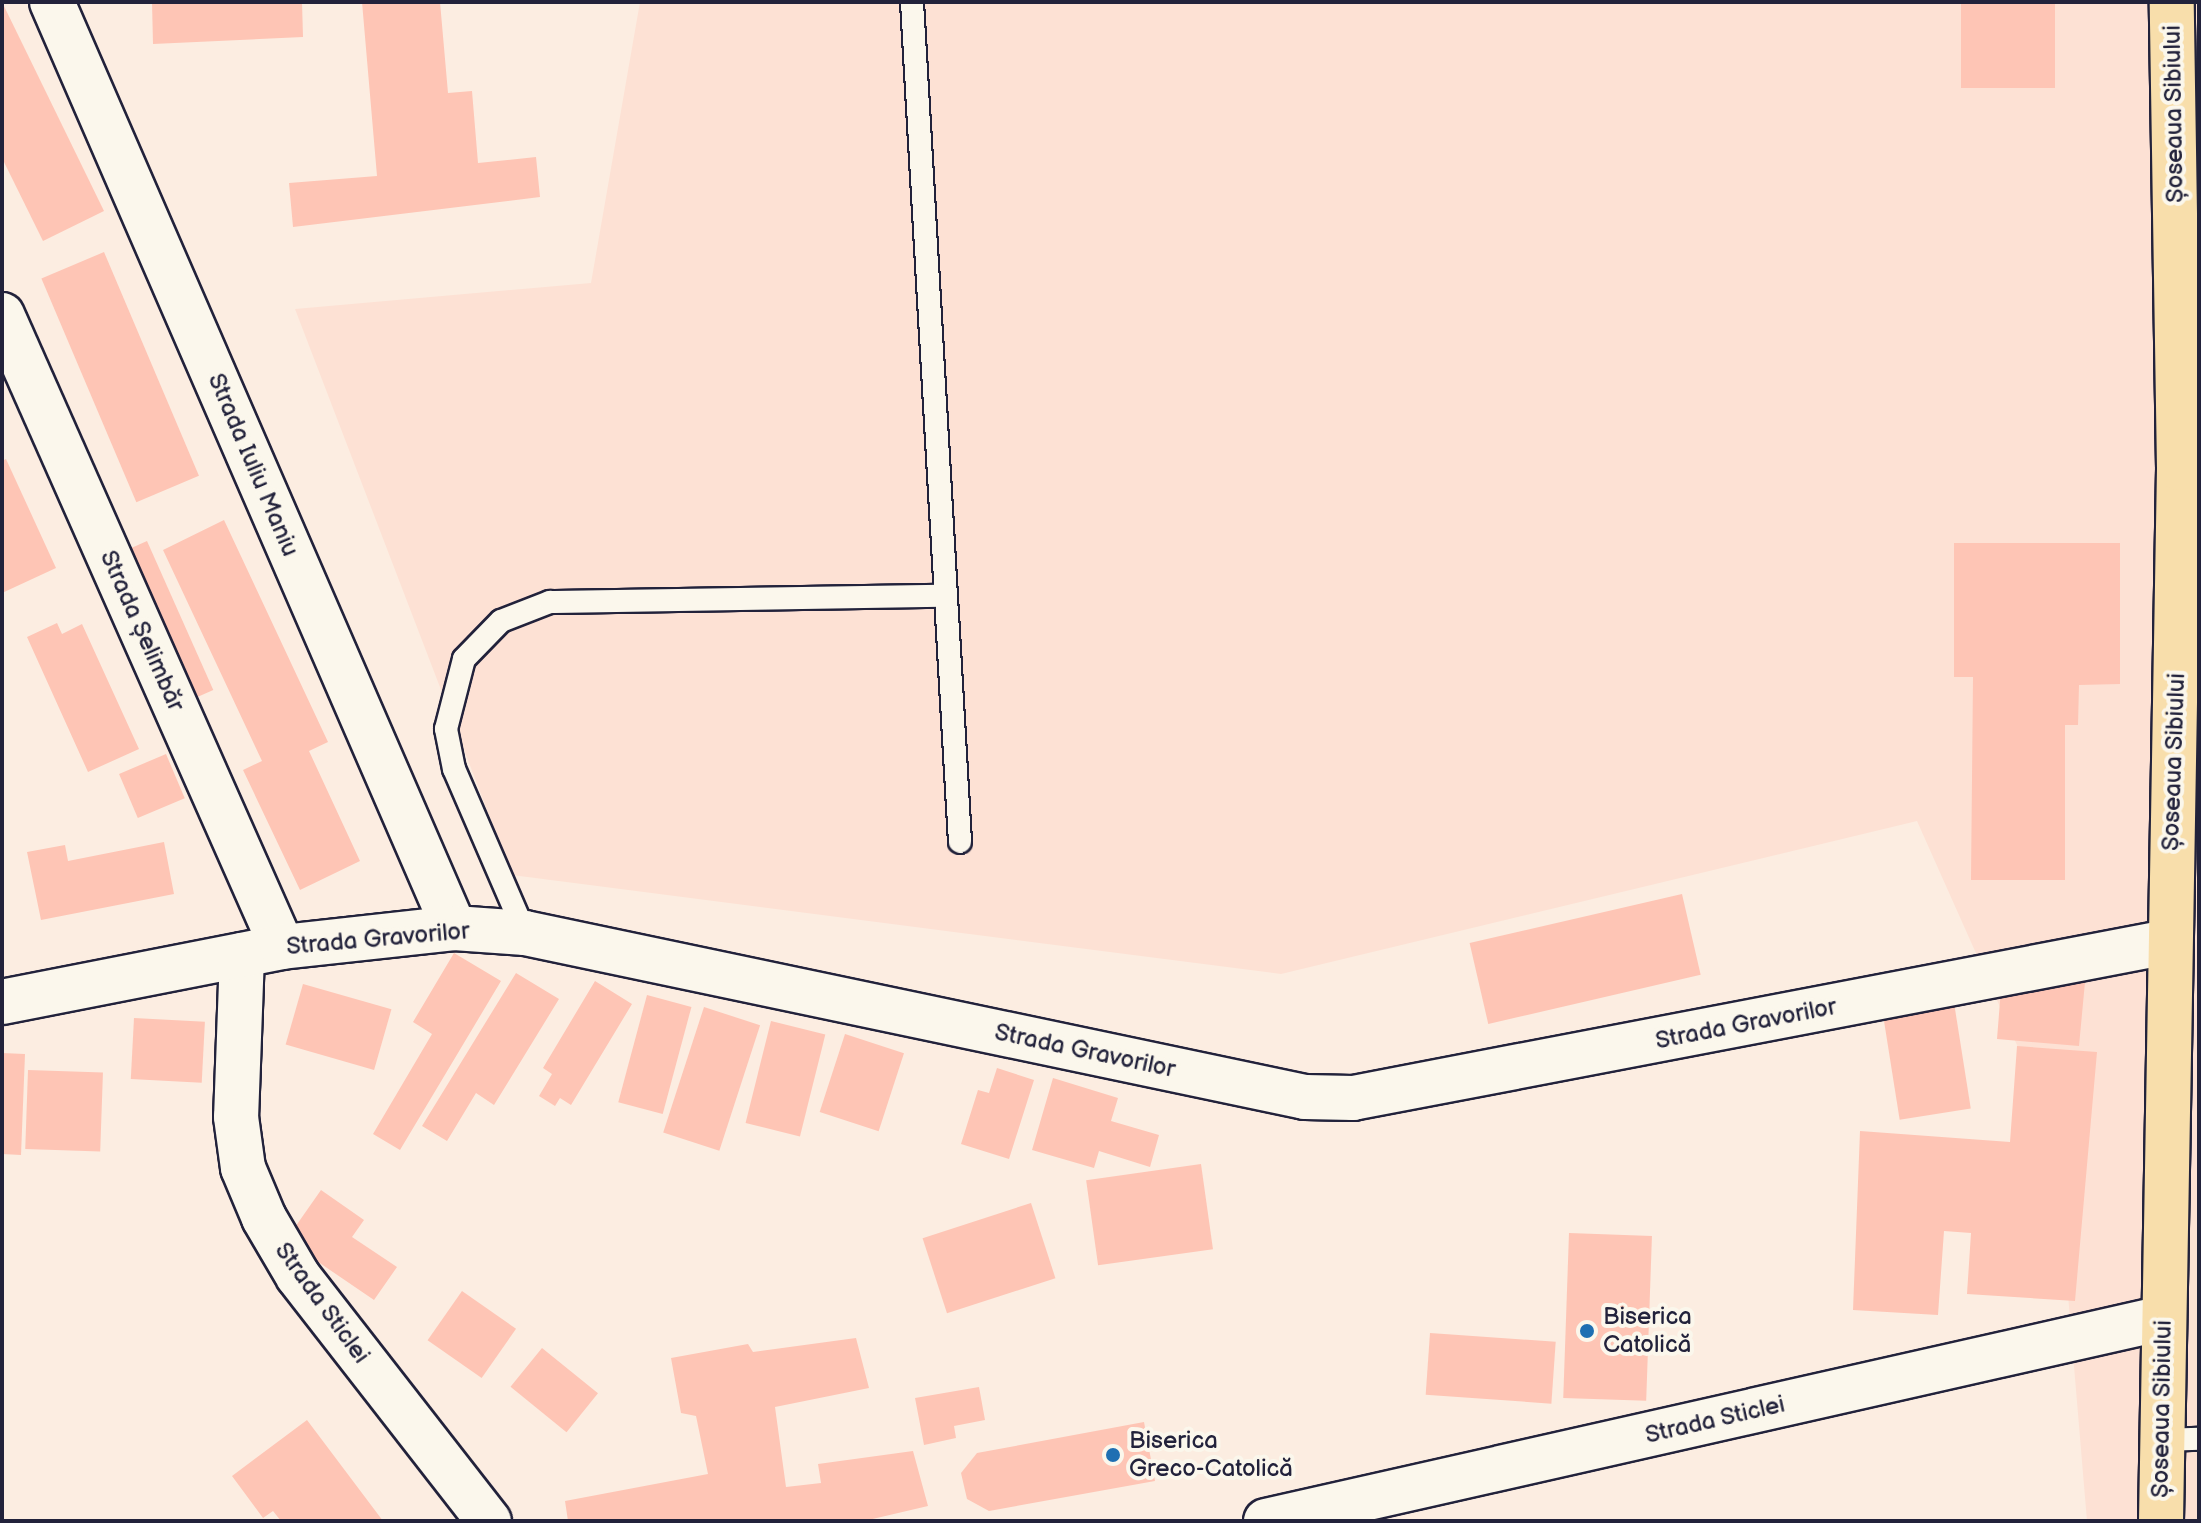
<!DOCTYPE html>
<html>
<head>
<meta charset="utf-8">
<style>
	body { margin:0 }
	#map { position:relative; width:2201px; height:1523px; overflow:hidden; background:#fcede1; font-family:"Balsamiq Sans",sans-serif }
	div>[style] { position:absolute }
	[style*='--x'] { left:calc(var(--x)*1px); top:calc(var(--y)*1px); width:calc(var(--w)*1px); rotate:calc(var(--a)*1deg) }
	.built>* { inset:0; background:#fde1d4 }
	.building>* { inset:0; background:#fec5b5; transform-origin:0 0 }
	.roads { filter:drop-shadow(2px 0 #22223b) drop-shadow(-2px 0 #22223b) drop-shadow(0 2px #22223b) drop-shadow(0 -2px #22223b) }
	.lane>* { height:22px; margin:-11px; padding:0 11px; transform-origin:11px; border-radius:11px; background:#fbf7ec }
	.street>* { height:44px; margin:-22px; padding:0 22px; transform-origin:22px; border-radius:22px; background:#fbf7ec }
	.primary>* { height:44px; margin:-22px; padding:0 22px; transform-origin:22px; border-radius:22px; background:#f8deab }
	.dots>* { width:22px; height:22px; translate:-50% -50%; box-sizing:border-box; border:4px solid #fbf7ec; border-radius:50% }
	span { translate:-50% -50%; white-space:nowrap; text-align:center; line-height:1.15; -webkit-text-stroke:8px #fbf7ec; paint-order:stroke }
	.street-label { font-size:24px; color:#22223b }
	.poi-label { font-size:24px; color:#22223b }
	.left { translate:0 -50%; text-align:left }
	.frame { position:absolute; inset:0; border:4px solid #22223b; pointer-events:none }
</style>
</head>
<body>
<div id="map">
	<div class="built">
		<div style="clip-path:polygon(640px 2px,2199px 2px,2199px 1521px,2087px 1521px,2054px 1128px,1917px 821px,1281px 974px,512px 875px,295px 309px,591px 283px)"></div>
	</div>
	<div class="building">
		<div style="clip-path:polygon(2px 2px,104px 211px,43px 241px,2px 158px)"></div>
		<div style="clip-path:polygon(152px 2px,302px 2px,303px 37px,153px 44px)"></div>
		<div style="clip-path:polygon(362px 2px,440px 2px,448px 93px,472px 91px,478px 163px,536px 157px,540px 197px,293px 227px,289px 183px,377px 176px)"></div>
		<div style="left:1961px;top:2px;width:94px;height:86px"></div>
		<div style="left:104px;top:252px;width:243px;height:68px;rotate:67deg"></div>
		<div style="clip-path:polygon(6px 459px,56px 568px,2px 593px,2px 461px)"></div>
		<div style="clip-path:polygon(224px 520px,328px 742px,309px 751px,360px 861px,300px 890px,243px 770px,262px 761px,163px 550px)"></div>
		<div style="left:147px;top:541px;width:163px;height:38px;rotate:66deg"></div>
		<div style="clip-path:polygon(1954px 543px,2120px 543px,2120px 684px,2079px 685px,2078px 725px,2065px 725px,2065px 880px,1971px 880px,1973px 677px,1954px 677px)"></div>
		<div style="clip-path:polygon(57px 623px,62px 634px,82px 624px,139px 749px,88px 772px,27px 637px)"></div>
		<div style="left:166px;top:754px;width:48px;height:51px;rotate:67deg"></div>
		<div style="clip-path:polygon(164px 842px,174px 894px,41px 920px,27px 852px,65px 845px,68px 861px)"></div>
		<div style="left:1682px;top:894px;width:83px;height:218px;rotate:77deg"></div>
		<div style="clip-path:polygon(454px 953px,501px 981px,400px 1150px,373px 1134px,432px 1034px,413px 1022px)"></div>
		<div style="clip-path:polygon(516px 973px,559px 999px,494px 1105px,476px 1093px,447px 1141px,422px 1126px)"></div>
		<div style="clip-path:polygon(2036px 977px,2085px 982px,2079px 1046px,1997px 1039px,2001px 989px,2034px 992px)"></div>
		<div style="clip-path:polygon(595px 981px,632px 1004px,571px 1105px,560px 1098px,555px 1106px,539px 1096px,552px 1074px,543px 1068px)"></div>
		<div style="left:303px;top:984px;width:92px;height:63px;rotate:16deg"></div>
		<div style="left:1952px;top:990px;width:120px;height:72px;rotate:81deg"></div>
		<div style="left:647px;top:995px;width:46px;height:111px;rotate:15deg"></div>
		<div style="left:704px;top:1007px;width:59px;height:132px;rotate:18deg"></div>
		<div style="left:134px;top:1018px;width:71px;height:61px;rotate:3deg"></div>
		<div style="left:771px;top:1021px;width:56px;height:105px;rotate:14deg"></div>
		<div style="left:845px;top:1034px;width:62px;height:82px;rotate:18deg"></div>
		<div style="clip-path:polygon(2017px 1046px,2097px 1052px,2075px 1301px,1967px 1294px,1971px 1233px,1944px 1231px,1938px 1315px,1853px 1310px,1860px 1131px,2010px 1142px)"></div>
		<div style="clip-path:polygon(2px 1053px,25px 1054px,21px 1155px,2px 1154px)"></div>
		<div style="clip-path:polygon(997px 1068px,1034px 1080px,1009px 1159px,961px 1144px,978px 1090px,989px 1093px)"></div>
		<div style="left:28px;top:1070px;width:75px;height:79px;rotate:2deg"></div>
		<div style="clip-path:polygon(1053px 1078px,1118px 1098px,1111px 1121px,1159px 1135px,1150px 1167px,1099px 1151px,1094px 1168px,1032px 1150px)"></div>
		<div style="left:1201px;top:1164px;width:86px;height:116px;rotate:82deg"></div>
		<div style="clip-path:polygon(321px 1190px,364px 1220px,352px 1237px,397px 1267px,374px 1300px,286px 1240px)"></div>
		<div style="left:1031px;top:1203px;width:79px;height:114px;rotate:72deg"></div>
		<div style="left:1569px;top:1233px;width:83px;height:165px;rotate:2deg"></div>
		<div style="left:462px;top:1291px;width:66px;height:60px;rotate:35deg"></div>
		<div style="left:1430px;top:1333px;width:126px;height:62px;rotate:4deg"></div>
		<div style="clip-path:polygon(856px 1338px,869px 1388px,775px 1407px,786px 1487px,821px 1483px,818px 1464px,913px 1451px,928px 1506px,864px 1521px,568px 1521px,565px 1501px,708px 1474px,696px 1416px,681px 1413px,671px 1358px,748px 1344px,753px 1352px)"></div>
		<div style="left:542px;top:1348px;width:72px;height:50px;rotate:39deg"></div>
		<div style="clip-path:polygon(979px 1387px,985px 1420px,954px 1426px,956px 1438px,924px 1445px,915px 1398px)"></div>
		<div style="clip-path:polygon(307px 1420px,383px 1521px,281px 1521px,273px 1511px,263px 1518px,232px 1476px)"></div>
		<div style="clip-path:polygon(1144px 1422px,1155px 1481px,989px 1511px,967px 1499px,961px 1473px,977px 1453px)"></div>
	</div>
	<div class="roads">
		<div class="lane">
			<div style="--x:912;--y:2;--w:841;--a:86.73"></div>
			<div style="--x:525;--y:933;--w:179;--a:-113.4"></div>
			<div style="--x:454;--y:769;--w:41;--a:-101.3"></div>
			<div style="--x:446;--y:729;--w:72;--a:-75.6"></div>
			<div style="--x:464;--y:659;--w:53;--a:-45.8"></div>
			<div style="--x:501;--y:621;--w:53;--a:-21.2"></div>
			<div style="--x:550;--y:602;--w:396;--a:-0.9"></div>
			<div style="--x:2162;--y:1440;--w:37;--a:-2"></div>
		</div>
		<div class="street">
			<div style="--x:52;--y:2;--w:1009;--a:66.53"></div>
			<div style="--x:2;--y:315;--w:691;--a:66.1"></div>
			<div style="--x:242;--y:955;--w:162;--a:92.1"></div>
			<div style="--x:236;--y:1117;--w:51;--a:82.2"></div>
			<div style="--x:243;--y:1168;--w:54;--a:67.2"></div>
			<div style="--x:264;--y:1218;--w:67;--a:59.6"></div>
			<div style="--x:298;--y:1276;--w:311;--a:52.1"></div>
			<div style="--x:2;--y:1002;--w:285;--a:-11.1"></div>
			<div style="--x:282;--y:947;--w:173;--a:-6.3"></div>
			<div style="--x:454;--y:928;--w:71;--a:4"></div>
			<div style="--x:525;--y:933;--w:797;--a:11.87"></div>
			<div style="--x:1305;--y:1097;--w:48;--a:1.2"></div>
			<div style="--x:1353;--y:1098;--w:830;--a:-10.84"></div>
			<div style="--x:1266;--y:1521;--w:920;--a:-12.75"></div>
		</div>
		<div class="primary">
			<div style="--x:2161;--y:1521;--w:1053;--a:-89.02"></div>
			<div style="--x:2179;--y:468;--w:466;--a:-90.9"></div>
		</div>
	</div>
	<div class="dots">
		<div style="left:1587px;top:1331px;background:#1f6fb2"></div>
		<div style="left:1113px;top:1455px;background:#1f6fb2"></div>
	</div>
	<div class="street-label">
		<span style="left:2174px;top:114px;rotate:-91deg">Șoseaua Sibiului</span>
		<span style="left:253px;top:465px;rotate:67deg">Strada Iuliu Maniu</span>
		<span style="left:142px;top:631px;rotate:66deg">Strada Șelimbăr</span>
		<span style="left:2174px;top:762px;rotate:-88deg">Șoseaua Sibiului</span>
		<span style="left:378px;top:939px;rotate:-5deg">Strada Gravorilor</span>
		<span style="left:1746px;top:1024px;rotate:-11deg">Strada Gravorilor</span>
		<span style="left:1085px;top:1051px;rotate:12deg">Strada Gravorilor</span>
		<span style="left:322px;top:1303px;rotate:54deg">Strada Sticlei</span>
		<span style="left:2162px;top:1409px;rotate:-89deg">Șoseaua Sibiului</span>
		<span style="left:1715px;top:1420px;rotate:-13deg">Strada Sticlei</span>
	</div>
	<div class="poi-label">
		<span class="left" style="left:1603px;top:1331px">Biserica<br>Catolică</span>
		<span class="left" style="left:1129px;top:1455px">Biserica<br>Greco-Catolică</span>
	</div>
	<div class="frame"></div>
</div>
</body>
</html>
